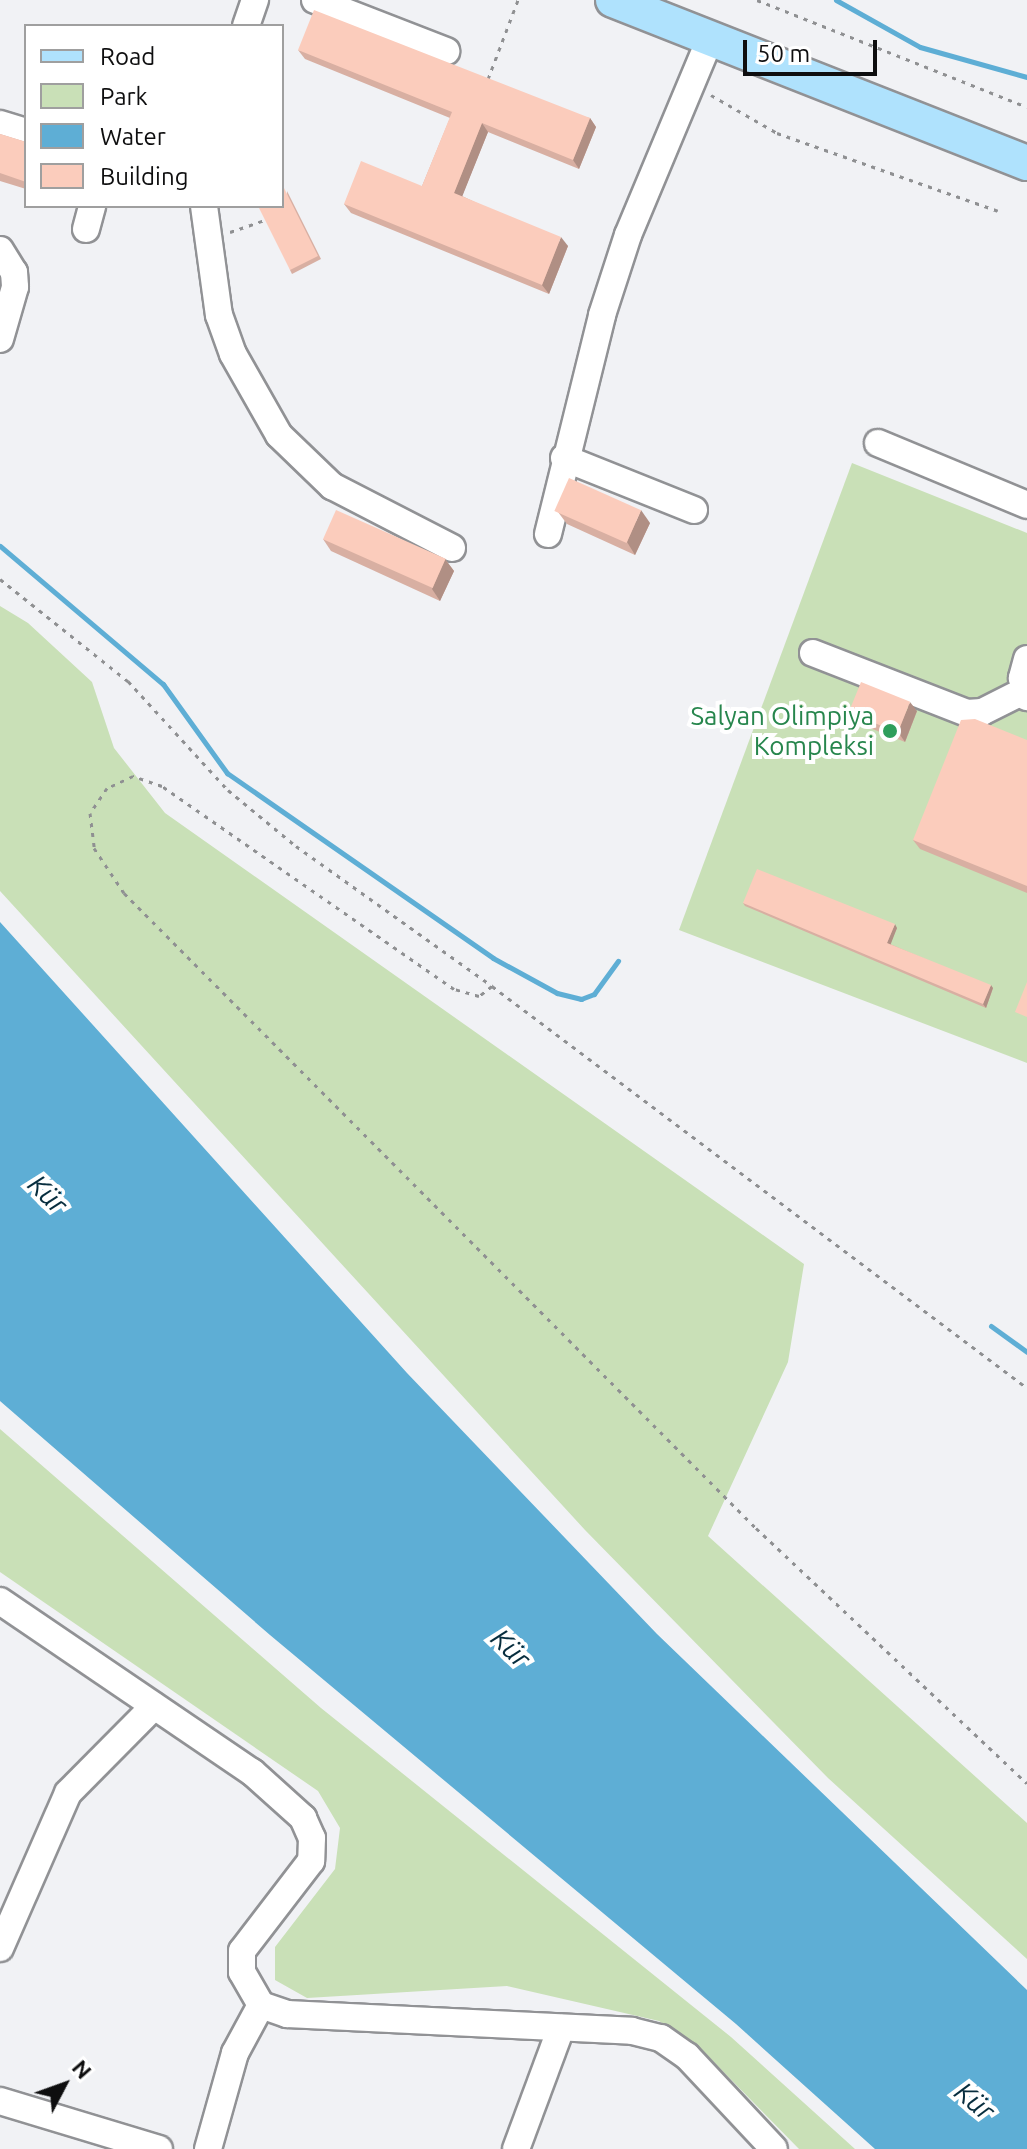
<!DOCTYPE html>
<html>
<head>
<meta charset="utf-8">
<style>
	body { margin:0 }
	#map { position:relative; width:1027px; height:2149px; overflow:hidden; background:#f1f2f5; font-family:Ubuntu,sans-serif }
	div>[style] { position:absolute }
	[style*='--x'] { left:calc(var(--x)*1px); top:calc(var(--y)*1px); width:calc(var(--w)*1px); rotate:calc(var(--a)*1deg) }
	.green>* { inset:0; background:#c9e0b7 }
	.water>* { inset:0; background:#5eaed5 }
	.stream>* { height:5px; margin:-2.5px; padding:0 2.5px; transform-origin:2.5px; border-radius:2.5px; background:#5eaed5 }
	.path>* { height:3px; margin-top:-1.5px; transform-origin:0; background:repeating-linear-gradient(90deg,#8f9092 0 4px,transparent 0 10px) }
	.roads { filter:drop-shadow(2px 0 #919295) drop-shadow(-2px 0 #919295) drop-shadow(0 2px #919295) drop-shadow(0 -2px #919295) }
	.minor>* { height:26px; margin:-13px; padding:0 13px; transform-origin:13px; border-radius:13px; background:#fff }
	.major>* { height:34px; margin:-17px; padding:0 17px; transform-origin:17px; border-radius:17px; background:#afe2fd }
	.wall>* { inset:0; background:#d8afa2 }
	.shaded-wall>* { inset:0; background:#b08f84 }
	.building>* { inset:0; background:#fbccbc; transform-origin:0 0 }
	.dots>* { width:22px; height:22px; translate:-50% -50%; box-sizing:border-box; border:4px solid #fff; border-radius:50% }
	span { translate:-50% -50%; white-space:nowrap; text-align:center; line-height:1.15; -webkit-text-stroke:8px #fff; paint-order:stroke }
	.leisure-label { font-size:26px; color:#27864d }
	.right { translate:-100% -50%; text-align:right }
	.water-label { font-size:28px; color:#072d3e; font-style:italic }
	.legend { position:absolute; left:24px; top:24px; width:260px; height:184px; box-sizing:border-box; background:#fff; border:2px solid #9f9f9f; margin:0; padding:10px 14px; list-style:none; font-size:24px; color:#0e0e0f }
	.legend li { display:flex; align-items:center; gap:16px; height:40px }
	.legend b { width:40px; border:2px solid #9f9f9f }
	.north { position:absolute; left:24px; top:2045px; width:80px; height:80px; -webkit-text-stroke:6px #fff; paint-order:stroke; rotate:49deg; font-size:22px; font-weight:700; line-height:32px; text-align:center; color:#0e0e0f }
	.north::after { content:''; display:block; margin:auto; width:28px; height:36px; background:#0e0e0f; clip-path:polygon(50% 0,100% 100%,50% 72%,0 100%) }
	.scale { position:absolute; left:743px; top:40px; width:134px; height:36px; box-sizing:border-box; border:4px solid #0e0e0f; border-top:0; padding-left:10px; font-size:24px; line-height:28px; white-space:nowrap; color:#0e0e0f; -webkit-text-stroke:6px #fff; paint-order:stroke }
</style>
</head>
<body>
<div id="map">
	<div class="green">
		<div style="clip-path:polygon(852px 463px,1027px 533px,1027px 1063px,679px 930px)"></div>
		<div style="clip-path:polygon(0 606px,28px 623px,92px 682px,114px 748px,165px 813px,804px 1264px,788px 1362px,708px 1536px,1027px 1823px,1027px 1959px,828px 1778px,585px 1530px,0 891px)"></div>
		<div style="clip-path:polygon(0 1429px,321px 1708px,731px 2037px,855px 2149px,799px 2149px,703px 2051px,659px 2021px,507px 1986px,307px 1998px,275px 1980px,275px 1947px,335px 1869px,340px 1828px,318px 1791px,0 1572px)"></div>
	</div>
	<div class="water">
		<div style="clip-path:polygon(0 922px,407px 1373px,657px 1634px,1027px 1990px,1027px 2149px,875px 2149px,736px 2024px,270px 1635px,0 1401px)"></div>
	</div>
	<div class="stream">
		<div style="--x:836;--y:0;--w:96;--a:29.2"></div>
		<div style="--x:920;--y:47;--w:111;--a:15.7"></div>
		<div style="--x:0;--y:546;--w:214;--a:40.3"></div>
		<div style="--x:163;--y:684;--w:110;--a:54.3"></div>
		<div style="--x:227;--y:773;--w:324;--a:34.8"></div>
		<div style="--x:493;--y:958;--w:73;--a:28.7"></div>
		<div style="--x:557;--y:993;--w:25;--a:14"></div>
		<div style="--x:581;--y:999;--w:14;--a:-21"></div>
		<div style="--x:594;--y:994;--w:41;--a:-54"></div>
		<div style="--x:991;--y:1326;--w:44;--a:35.8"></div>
	</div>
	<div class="path">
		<div style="--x:757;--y:0;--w:290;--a:21.6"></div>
		<div style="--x:488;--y:79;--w:85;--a:-69.2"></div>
		<div style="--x:711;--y:95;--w:76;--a:29.9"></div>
		<div style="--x:777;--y:133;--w:234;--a:19.4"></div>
		<div style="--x:230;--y:232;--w:37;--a:-19"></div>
		<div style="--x:0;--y:579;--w:164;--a:38.6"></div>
		<div style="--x:128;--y:681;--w:148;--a:47.5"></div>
		<div style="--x:228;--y:790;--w:88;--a:39.5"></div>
		<div style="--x:296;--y:846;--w:241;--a:35.5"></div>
		<div style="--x:492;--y:986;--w:669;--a:36.92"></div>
		<div style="--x:492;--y:986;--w:16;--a:142"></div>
		<div style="--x:479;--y:996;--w:26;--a:-164"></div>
		<div style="--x:454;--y:989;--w:356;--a:-145.2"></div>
		<div style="--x:162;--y:786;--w:31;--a:-161"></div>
		<div style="--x:133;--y:776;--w:29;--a:155"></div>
		<div style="--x:107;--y:788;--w:30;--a:124"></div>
		<div style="--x:90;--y:813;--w:35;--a:83"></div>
		<div style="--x:94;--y:848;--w:54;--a:56.3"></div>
		<div style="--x:124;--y:893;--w:896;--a:45.14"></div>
		<div style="--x:756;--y:1528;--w:372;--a:43.3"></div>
	</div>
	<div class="roads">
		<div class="minor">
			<div style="--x:315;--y:0;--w:141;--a:21.3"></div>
			<div style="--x:246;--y:26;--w:28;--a:-71"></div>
			<div style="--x:0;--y:124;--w:27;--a:17"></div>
			<div style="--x:204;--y:206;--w:110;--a:82.2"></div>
			<div style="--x:219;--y:315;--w:41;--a:70.3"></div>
			<div style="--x:233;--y:354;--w:93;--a:60.4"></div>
			<div style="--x:279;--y:435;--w:74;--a:43.9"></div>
			<div style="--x:332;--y:486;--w:135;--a:27.3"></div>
			<div style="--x:86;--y:229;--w:24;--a:-75"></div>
			<div style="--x:0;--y:250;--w:26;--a:58"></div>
			<div style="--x:14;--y:272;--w:15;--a:86"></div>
			<div style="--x:15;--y:287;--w:54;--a:106.1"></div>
			<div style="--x:878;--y:443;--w:161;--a:22.6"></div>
			<div style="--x:564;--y:458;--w:140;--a:21.8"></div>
			<div style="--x:548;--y:534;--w:226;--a:-76.1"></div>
			<div style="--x:602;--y:315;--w:84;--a:-72"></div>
			<div style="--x:628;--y:235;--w:212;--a:-67.3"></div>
			<div style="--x:813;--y:653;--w:165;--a:21.3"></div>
			<div style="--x:967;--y:713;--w:15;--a:-4"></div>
			<div style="--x:982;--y:712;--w:47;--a:-26.6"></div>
			<div style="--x:1027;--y:659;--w:20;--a:105"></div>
			<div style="--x:1022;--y:678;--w:20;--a:75"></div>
			<div style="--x:0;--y:1601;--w:305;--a:34.2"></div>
			<div style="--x:252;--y:1772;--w:69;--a:42"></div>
			<div style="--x:303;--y:1818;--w:22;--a:66"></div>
			<div style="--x:312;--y:1838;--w:23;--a:92"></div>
			<div style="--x:311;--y:1861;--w:113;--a:127.5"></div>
			<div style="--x:242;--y:1951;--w:21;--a:90"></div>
			<div style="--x:242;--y:1972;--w:38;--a:60"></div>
			<div style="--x:261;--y:2005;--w:28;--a:19"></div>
			<div style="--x:287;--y:2014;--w:345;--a:2.8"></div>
			<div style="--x:632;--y:2031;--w:30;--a:14"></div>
			<div style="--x:661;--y:2038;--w:32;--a:35"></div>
			<div style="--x:687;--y:2056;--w:127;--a:46.9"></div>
			<div style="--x:0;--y:1948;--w:169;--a:-66.3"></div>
			<div style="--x:68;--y:1793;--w:122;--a:-45.3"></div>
			<div style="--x:0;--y:2101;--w:166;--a:16.8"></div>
			<div style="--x:208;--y:2149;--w:100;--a:-74.3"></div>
			<div style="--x:235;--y:2053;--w:55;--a:-61.6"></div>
			<div style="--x:516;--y:2149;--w:129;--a:-69.6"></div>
		</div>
		<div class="major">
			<div style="--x:613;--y:0;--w:445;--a:21.5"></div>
		</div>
	</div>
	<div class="wall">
		<div style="clip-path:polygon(298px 50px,590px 118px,596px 127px,579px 169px,488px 132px,462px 196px,568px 246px,549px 294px,351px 213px,344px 204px,422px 186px,450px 118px,305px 59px)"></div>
		<div style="clip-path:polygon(0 134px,26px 142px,26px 189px,0 181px)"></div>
		<div style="clip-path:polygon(287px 191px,321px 259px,292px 274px,290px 270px)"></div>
		<div style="clip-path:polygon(558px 512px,650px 523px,635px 555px,567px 524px)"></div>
		<div style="clip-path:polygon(323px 539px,445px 559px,454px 571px,440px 601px,331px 551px)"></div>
		<div style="clip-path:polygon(917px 711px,905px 742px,855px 722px,849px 713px)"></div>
		<div style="clip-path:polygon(1027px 740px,1027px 893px,920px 849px,913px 840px)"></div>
		<div style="clip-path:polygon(743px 903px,897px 928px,890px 944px,993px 988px,986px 1008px,745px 906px)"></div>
	</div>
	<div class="shaded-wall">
		<div style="clip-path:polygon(590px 118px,596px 127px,579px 169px,573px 160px)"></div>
		<div style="clip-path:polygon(482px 123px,488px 132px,460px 202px,454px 193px)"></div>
		<div style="clip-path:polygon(561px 237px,568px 246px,549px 294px,542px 285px)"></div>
		<div style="clip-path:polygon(641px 510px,650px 523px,635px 555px,627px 542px)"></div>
		<div style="clip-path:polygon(445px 559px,454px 571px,440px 601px,432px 589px)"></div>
		<div style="clip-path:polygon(910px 702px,917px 711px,905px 742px,898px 732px)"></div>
		<div style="clip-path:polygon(895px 924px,897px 928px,890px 946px,887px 943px)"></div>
		<div style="clip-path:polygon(991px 985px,993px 988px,986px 1008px,983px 1004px)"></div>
	</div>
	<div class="building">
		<div style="clip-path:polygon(314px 10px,590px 118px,573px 160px,482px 123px,454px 193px,561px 237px,542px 285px,344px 204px,361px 161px,422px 186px,452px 112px,298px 50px)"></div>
		<div style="clip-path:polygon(0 134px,26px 142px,26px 182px,0 173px)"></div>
		<div style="clip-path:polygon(284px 188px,318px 256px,290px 270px,258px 206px,282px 206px,282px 189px)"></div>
		<div style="left:569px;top:478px;width:79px;height:36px;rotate:24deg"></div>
		<div style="left:336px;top:510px;width:120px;height:32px;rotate:24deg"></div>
		<div style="left:861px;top:682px;width:53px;height:33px;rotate:22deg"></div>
		<div style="clip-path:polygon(975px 719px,1027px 740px,1027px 886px,913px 840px,961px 720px)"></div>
		<div style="clip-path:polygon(757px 869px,895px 924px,887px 943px,991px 985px,983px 1004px,743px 903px)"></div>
		<div style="clip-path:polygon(1027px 982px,1027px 1017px,1015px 1012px)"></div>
	</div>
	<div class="dots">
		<div style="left:890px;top:731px;background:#2e9e5b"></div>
	</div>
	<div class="leisure-label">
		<span class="right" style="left:874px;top:731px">Salyan Olimpiya<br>Kompleksi</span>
	</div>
	<div class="water-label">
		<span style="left:48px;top:1194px;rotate:44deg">Kür</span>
		<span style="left:511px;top:1648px;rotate:44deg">Kür</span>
		<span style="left:975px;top:2101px;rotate:40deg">Kür</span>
	</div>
	<ul class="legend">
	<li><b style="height:10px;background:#afe2fd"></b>Road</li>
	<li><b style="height:22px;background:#c9e0b7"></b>Park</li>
	<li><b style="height:22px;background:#5eaed5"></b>Water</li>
	<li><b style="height:22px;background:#fbccbc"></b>Building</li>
	</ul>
	<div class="north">N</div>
	<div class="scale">50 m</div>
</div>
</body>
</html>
